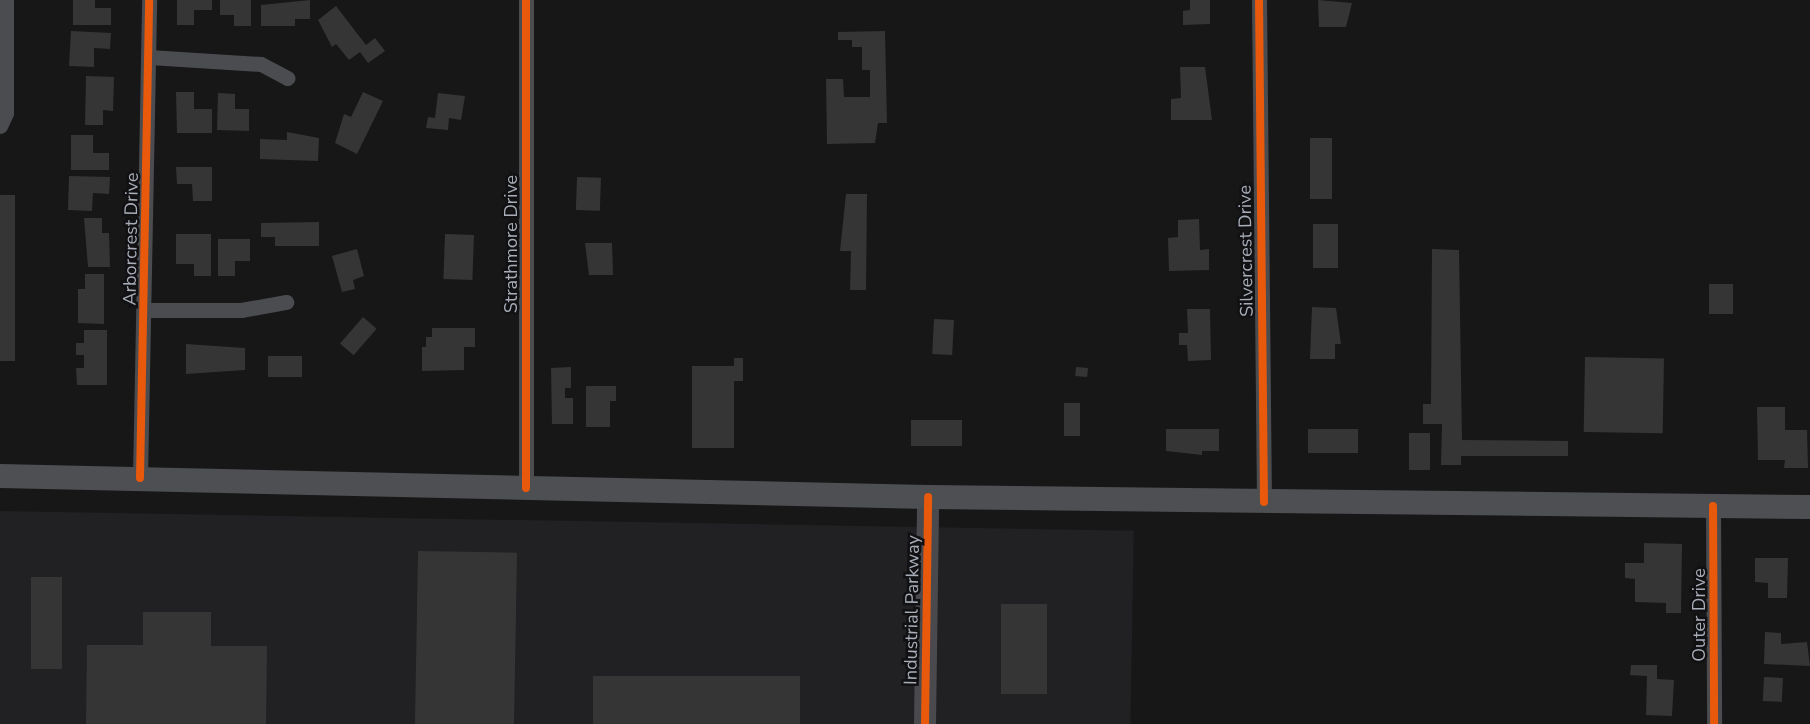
<!DOCTYPE html>
<html>
<head>
<meta charset="utf-8">
<style>
	body { margin:0 }
	#map { position:relative; width:1810px; height:724px; overflow:hidden; background:#171717; font-family:"Nunito Sans",sans-serif }
	div>[style] { position:absolute }
	[style*='--x'] { left:calc(var(--x)*1px); top:calc(var(--y)*1px); width:calc(var(--w)*1px); rotate:calc(var(--a)*1deg) }
	.built>* { inset:0; background:#212123; transform-origin:0 0 }
	.building>* { inset:0; background:#353536; transform-origin:0 0 }
	.street>* { height:15px; margin:-7.5px; padding:0 7.5px; transform-origin:7.5px; border-radius:7.5px; background:#4b4c50 }
	.secondary>* { height:22px; margin:-11px; padding:0 11px; transform-origin:11px; border-radius:11px; background:#4a4a4e }
	.primary>* { height:24px; margin:-12px; padding:0 12px; transform-origin:12px; border-radius:12px; background:#4d4f52 }
	.cycleway>* { height:8px; margin:-4px; padding:0 4px; transform-origin:4px; border-radius:4px; background:#e8590c }
	span { translate:-50% -50%; white-space:nowrap; text-align:center; line-height:1.15; -webkit-text-stroke:5px #111113; paint-order:stroke }
	.street-label { font-size:18px; color:#a8adb8 }
</style>
</head>
<body>
<div id="map">
	<div class="built">
		<div style="left:0;top:511px;width:1134px;height:213px;rotate:1deg"></div>
	</div>
	<div class="building">
		<div style="clip-path:polygon(73px 0,95px 0,95px 8px,111px 8px,111px 25px,73px 25px)"></div>
		<div style="clip-path:polygon(177px 0,212px 0,212px 10px,194px 10px,194px 25px,177px 25px)"></div>
		<div style="clip-path:polygon(220px 0,251px 0,251px 26px,234px 26px,234px 15px,220px 15px)"></div>
		<div style="clip-path:polygon(310px 0,310px 19px,295px 19px,295px 26px,261px 26px,261px 5px)"></div>
		<div style="clip-path:polygon(1190px 0,1210px 0,1210px 24px,1183px 25px,1183px 11px,1190px 10px)"></div>
		<div style="clip-path:polygon(1318px 0,1352px 3px,1346px 27px,1319px 27px)"></div>
		<div style="clip-path:polygon(336px 6px,366px 45px,375px 38px,385px 51px,368px 63px,360px 52px,349px 60px,336px 44px,332px 47px,318px 20px)"></div>
		<div style="clip-path:polygon(71px 31px,111px 33px,110px 49px,94px 48px,94px 67px,69px 66px)"></div>
		<div style="clip-path:polygon(885px 31px,887px 123px,878px 123px,875px 143px,827px 144px,826px 79px,843px 79px,844px 97px,870px 97px,870px 70px,862px 70px,862px 47px,852px 47px,852px 40px,838px 40px,838px 32px)"></div>
		<div style="clip-path:polygon(1180px 67px,1205px 67px,1212px 120px,1171px 120px,1171px 99px,1181px 98px)"></div>
		<div style="clip-path:polygon(86px 76px,114px 77px,113px 111px,103px 110px,103px 125px,85px 125px)"></div>
		<div style="clip-path:polygon(176px 92px,194px 92px,194px 109px,212px 109px,212px 133px,177px 133px)"></div>
		<div style="clip-path:polygon(363px 92px,383px 101px,357px 154px,335px 143px,344px 114px,351px 117px)"></div>
		<div style="clip-path:polygon(218px 93px,235px 94px,235px 109px,249px 109px,249px 131px,217px 130px)"></div>
		<div style="clip-path:polygon(438px 93px,465px 96px,461px 120px,449px 118px,448px 130px,426px 128px,428px 117px,435px 118px)"></div>
		<div style="clip-path:polygon(287px 132px,319px 138px,318px 161px,260px 159px,260px 139px,287px 140px)"></div>
		<div style="clip-path:polygon(71px 135px,93px 135px,93px 153px,109px 153px,109px 170px,71px 170px)"></div>
		<div style="left:1310px;top:138px;width:22px;height:61px"></div>
		<div style="clip-path:polygon(176px 167px,212px 167px,212px 201px,193px 201px,192px 184px,177px 184px)"></div>
		<div style="clip-path:polygon(69px 176px,110px 177px,109px 194px,93px 193px,92px 211px,68px 210px)"></div>
		<div style="left:577px;top:177px;width:24px;height:33px;rotate:2deg"></div>
		<div style="clip-path:polygon(846px 194px,867px 194px,866px 290px,850px 290px,851px 251px,840px 251px)"></div>
		<div style="left:0;top:195px;width:15px;height:166px"></div>
		<div style="clip-path:polygon(84px 218px,102px 218px,102px 233px,109px 233px,110px 267px,88px 267px)"></div>
		<div style="clip-path:polygon(1199px 219px,1200px 250px,1209px 249px,1209px 270px,1169px 271px,1168px 238px,1178px 237px,1178px 220px)"></div>
		<div style="clip-path:polygon(319px 222px,319px 246px,275px 246px,275px 237px,261px 237px,261px 223px)"></div>
		<div style="left:1313px;top:224px;width:25px;height:44px"></div>
		<div style="clip-path:polygon(176px 234px,211px 234px,211px 276px,194px 276px,194px 264px,176px 264px)"></div>
		<div style="left:445px;top:234px;width:29px;height:45px;rotate:2deg"></div>
		<div style="clip-path:polygon(218px 239px,250px 239px,250px 261px,235px 261px,235px 276px,218px 276px)"></div>
		<div style="clip-path:polygon(585px 243px,612px 243px,613px 275px,589px 275px)"></div>
		<div style="clip-path:polygon(357px 249px,364px 276px,353px 280px,355px 289px,342px 292px,332px 256px)"></div>
		<div style="clip-path:polygon(1432px 249px,1459px 250px,1462px 440px,1568px 441px,1568px 456px,1461px 456px,1461px 465px,1441px 465px,1442px 424px,1423px 424px,1423px 404px,1431px 404px)"></div>
		<div style="clip-path:polygon(85px 274px,104px 274px,104px 324px,78px 323px,78px 289px,85px 289px)"></div>
		<div style="left:1709px;top:284px;width:24px;height:30px"></div>
		<div style="clip-path:polygon(1312px 307px,1336px 308px,1341px 344px,1335px 344px,1335px 359px,1310px 359px)"></div>
		<div style="clip-path:polygon(1187px 309px,1210px 309px,1211px 360px,1188px 361px,1187px 345px,1179px 345px,1179px 333px,1188px 333px)"></div>
		<div style="left:363px;top:317px;width:18px;height:35px;rotate:41deg"></div>
		<div style="left:934px;top:319px;width:20px;height:35px;rotate:3deg"></div>
		<div style="clip-path:polygon(432px 328px,475px 328px,475px 347px,464px 347px,464px 370px,422px 371px,422px 347px,426px 347px,426px 337px,432px 337px)"></div>
		<div style="clip-path:polygon(84px 330px,107px 330px,107px 385px,77px 385px,76px 368px,84px 368px,84px 355px,76px 355px,76px 343px,84px 343px)"></div>
		<div style="clip-path:polygon(186px 344px,245px 348px,245px 370px,186px 374px)"></div>
		<div style="left:268px;top:356px;width:34px;height:21px"></div>
		<div style="left:1585px;top:357px;width:79px;height:75px;rotate:1deg"></div>
		<div style="clip-path:polygon(734px 358px,743px 358px,743px 381px,734px 381px,734px 448px,692px 448px,692px 366px,734px 366px)"></div>
		<div style="clip-path:polygon(571px 367px,571px 388px,565px 388px,565px 398px,573px 398px,573px 424px,552px 424px,551px 368px)"></div>
		<div style="left:1076px;top:367px;width:12px;height:9px;rotate:5deg"></div>
		<div style="clip-path:polygon(586px 386px,616px 386px,616px 401px,610px 401px,610px 427px,586px 427px)"></div>
		<div style="left:1064px;top:403px;width:16px;height:33px"></div>
		<div style="clip-path:polygon(1757px 407px,1785px 407px,1785px 430px,1807px 430px,1808px 468px,1784px 468px,1785px 460px,1758px 460px)"></div>
		<div style="left:962px;top:420px;width:26px;height:51px;rotate:90deg"></div>
		<div style="clip-path:polygon(1166px 429px,1219px 429px,1219px 451px,1202px 451px,1202px 455px,1166px 451px)"></div>
		<div style="left:1308px;top:429px;width:50px;height:24px"></div>
		<div style="left:1409px;top:433px;width:21px;height:37px"></div>
		<div style="clip-path:polygon(1644px 543px,1682px 544px,1681px 613px,1666px 613px,1666px 603px,1635px 602px,1635px 579px,1625px 578px,1625px 563px,1644px 563px)"></div>
		<div style="left:418px;top:551px;width:99px;height:173px;rotate:1deg"></div>
		<div style="clip-path:polygon(1755px 558px,1788px 558px,1787px 598px,1768px 598px,1768px 583px,1755px 582px)"></div>
		<div style="left:31px;top:577px;width:31px;height:92px"></div>
		<div style="left:1001px;top:604px;width:46px;height:90px"></div>
		<div style="clip-path:polygon(143px 612px,211px 612px,211px 646px,267px 646px,266px 724px,86px 724px,87px 645px,143px 645px)"></div>
		<div style="clip-path:polygon(1765px 632px,1781px 633px,1781px 644px,1807px 642px,1810px 666px,1764px 664px)"></div>
		<div style="clip-path:polygon(1631px 665px,1657px 665px,1657px 679px,1674px 680px,1672px 716px,1646px 715px,1647px 676px,1630px 675px)"></div>
		<div style="left:593px;top:676px;width:207px;height:48px"></div>
		<div style="left:1764px;top:677px;width:19px;height:24px;rotate:3deg"></div>
	</div>
	<div class="street">
		<div style="--x:1259;--y:0;--w:502;--a:89.43"></div>
		<div style="--x:149;--y:57;--w:112;--a:3.6"></div>
		<div style="--x:261;--y:64;--w:30;--a:28"></div>
		<div style="--x:0;--y:126;--w:14;--a:-65"></div>
		<div style="--x:6;--y:113;--w:113;--a:-90"></div>
		<div style="--x:145;--y:310;--w:96;--a:0"></div>
		<div style="--x:241;--y:310;--w:46;--a:-10.1"></div>
		<div style="--x:140;--y:478;--w:478;--a:-88.9"></div>
		<div style="--x:526;--y:488;--w:488;--a:-90"></div>
		<div style="--x:1713;--y:506;--w:218;--a:89.7"></div>
	</div>
	<div class="secondary">
		<div style="--x:925;--y:724;--w:227;--a:-89.2"></div>
	</div>
	<div class="primary">
		<div style="--x:0;--y:476;--w:928;--a:1.3"></div>
		<div style="--x:928;--y:497;--w:882;--a:0.65"></div>
	</div>
	<div class="cycleway">
		<div style="--x:1259;--y:0;--w:502;--a:89.43"></div>
		<div style="--x:140;--y:478;--w:478;--a:-88.9"></div>
		<div style="--x:526;--y:488;--w:488;--a:-90"></div>
		<div style="--x:1713;--y:506;--w:218;--a:89.7"></div>
		<div style="--x:925;--y:724;--w:227;--a:-89.2"></div>
	</div>
	<div class="street-label">
		<span style="left:131px;top:239px;rotate:-89deg">Arborcrest Drive</span>
		<span style="left:511px;top:244px;rotate:-90deg">Strathmore Drive</span>
		<span style="left:1246px;top:251px;rotate:-91deg">Silvercrest Drive</span>
		<span style="left:912px;top:610px;rotate:-89deg">Industrial Parkway</span>
		<span style="left:1699px;top:615px;rotate:-90deg">Outer Drive</span>
	</div>
</div>
</body>
</html>
